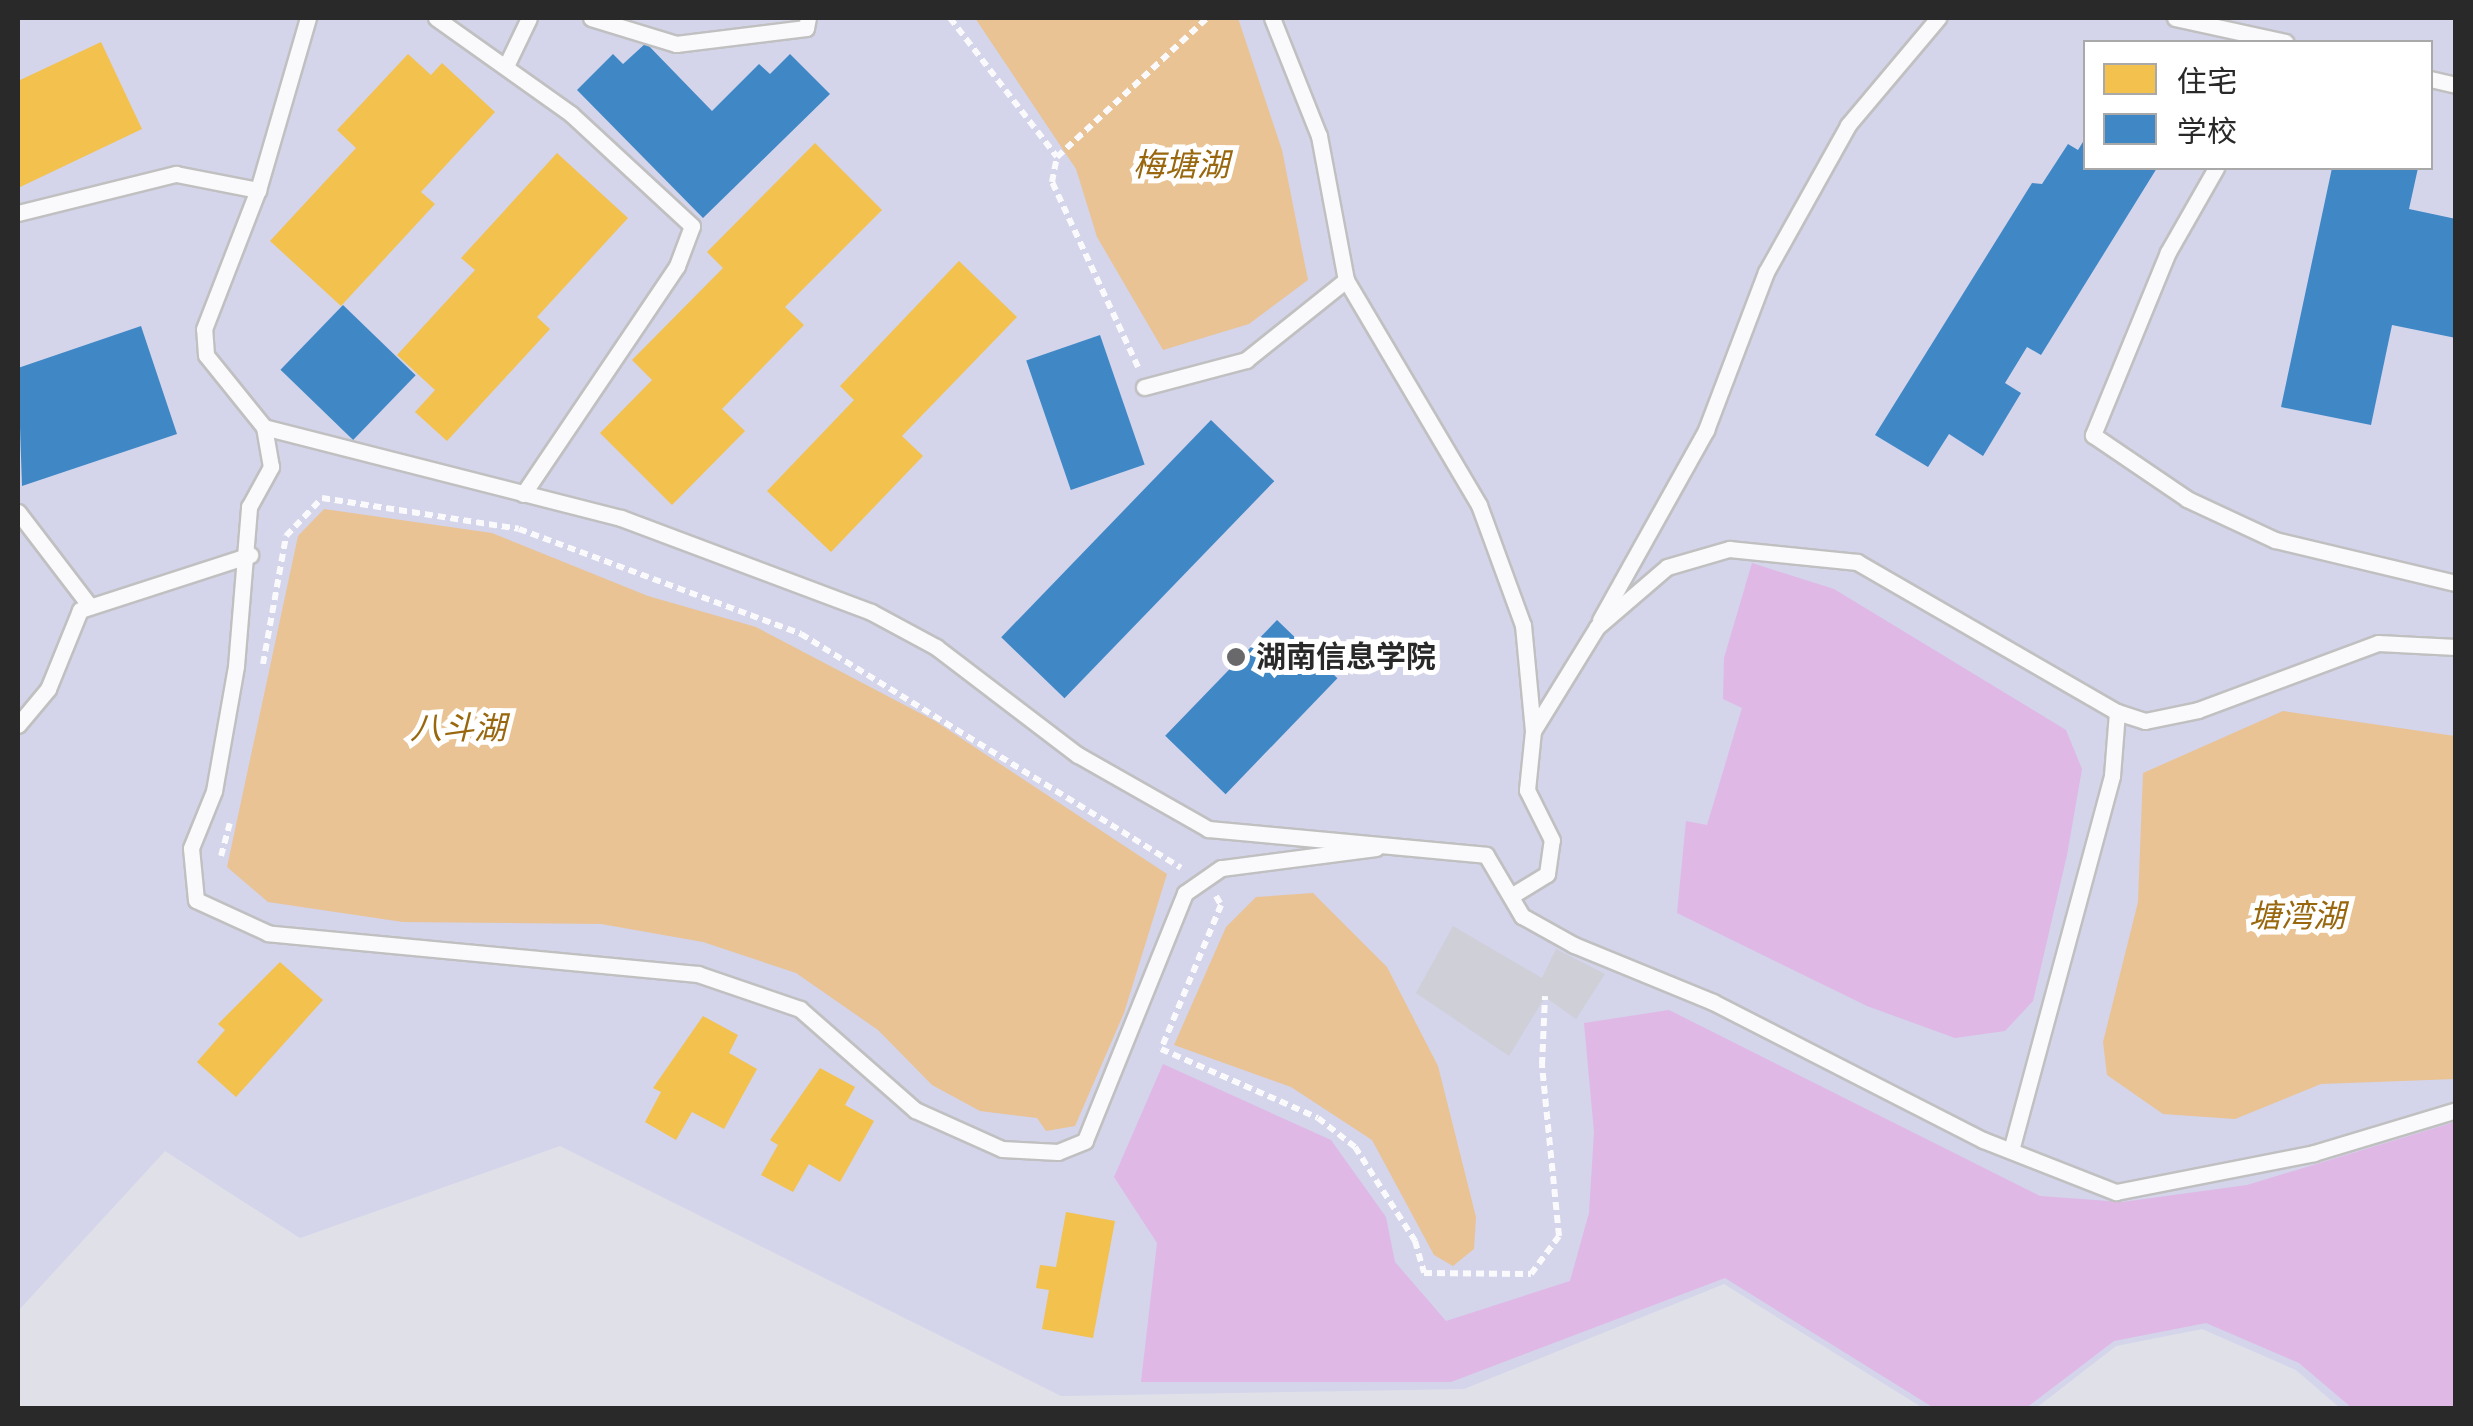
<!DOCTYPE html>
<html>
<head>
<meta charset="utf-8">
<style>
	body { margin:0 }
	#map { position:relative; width:2473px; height:1426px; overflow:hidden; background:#dfe0e8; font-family:"Space Grotesk","Noto Sans SC",sans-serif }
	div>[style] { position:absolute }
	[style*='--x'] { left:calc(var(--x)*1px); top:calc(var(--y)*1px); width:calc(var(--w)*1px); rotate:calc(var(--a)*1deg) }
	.education>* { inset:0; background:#d4d4eb }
	.green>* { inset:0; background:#dfb8e5 }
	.plaza>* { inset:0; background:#cecfd7 }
	.water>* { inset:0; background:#e9c393 }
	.homes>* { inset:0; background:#f2c14e }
	.schools>* { inset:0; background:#3f88c5; transform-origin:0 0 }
	.path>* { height:6px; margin-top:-3px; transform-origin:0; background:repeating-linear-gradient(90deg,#fafafc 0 8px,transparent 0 13px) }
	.roads { filter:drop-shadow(2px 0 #c0c0c1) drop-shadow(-2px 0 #c0c0c1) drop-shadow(0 2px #c0c0c1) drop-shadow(0 -2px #c0c0c1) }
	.lane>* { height:15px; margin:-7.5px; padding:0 7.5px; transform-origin:7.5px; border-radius:7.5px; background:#fafafc }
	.dots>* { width:28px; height:28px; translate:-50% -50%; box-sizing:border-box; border:5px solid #fff; border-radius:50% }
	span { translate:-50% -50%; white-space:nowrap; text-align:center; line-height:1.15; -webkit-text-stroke:10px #fff; paint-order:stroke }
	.poi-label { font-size:30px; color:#292929; font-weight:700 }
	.left { translate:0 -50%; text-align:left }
	.water-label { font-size:32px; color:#98670e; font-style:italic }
	.frame { position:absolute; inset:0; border:20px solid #292929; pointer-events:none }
	.legend { position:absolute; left:2083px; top:40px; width:350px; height:130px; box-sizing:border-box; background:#fff; border:2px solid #a9a9a9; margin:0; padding:12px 18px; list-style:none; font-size:30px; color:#292929 }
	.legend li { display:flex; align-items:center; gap:20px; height:50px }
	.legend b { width:50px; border:2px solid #a9a9a9 }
</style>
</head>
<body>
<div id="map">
	<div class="education">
		<div style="clip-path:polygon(evenodd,18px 18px,2455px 18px,2455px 1408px,2340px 1408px,2296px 1370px,2202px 1329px,2116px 1346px,2036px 1408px,1923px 1408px,1724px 1284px,1464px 1389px,1061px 1396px,560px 1146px,300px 1238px,165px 1151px,18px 1311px,18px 18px,2086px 42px,2430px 42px,2430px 168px,2086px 168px,2086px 42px)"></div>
	</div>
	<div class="green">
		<div style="clip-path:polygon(1752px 563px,1834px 589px,2066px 730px,2082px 769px,2067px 855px,2033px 1001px,2005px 1031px,1955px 1038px,1867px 1006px,1677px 913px,1686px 821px,1707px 825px,1742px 708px,1723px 699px,1724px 658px)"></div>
		<div style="clip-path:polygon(1669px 1010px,2040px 1196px,2122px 1202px,2247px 1185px,2455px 1122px,2455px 1408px,2352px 1408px,2299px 1363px,2206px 1323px,2114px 1341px,2026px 1408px,1934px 1408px,1725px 1278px,1451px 1382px,1141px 1382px,1157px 1243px,1114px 1177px,1163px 1064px,1331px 1140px,1386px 1217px,1395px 1262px,1446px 1321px,1570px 1281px,1589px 1213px,1594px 1132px,1584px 1023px)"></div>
	</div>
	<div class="plaza">
		<div style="clip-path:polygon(1453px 926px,1542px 978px,1556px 949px,1605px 974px,1576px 1019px,1545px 997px,1509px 1056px,1416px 993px)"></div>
	</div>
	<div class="water">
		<div style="clip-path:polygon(975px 18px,1238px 18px,1282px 150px,1308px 280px,1249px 324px,1163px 350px,1097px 237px,1076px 169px)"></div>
		<div style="clip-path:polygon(324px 509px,492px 533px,648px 596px,756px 627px,935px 721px,1167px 874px,1124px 1013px,1075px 1126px,1046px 1131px,1037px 1118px,980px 1111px,932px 1085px,878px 1030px,796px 973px,703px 942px,601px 924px,403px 922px,268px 902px,227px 867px,298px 536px)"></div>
		<div style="clip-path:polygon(2283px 711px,2455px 736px,2455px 1079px,2321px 1084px,2235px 1119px,2163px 1114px,2107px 1075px,2103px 1042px,2138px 902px,2143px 773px)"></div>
		<div style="clip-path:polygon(1313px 893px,1387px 967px,1438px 1066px,1476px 1217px,1474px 1249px,1453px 1266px,1434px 1255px,1372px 1140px,1291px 1087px,1174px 1045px,1226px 927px,1256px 897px)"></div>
	</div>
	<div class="homes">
		<div style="clip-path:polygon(101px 42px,142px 129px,18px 188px,18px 81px)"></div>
		<div style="clip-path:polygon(408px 54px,431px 75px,442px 63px,495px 112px,421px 192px,435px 204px,341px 306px,270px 241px,356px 148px,337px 130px)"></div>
		<div style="clip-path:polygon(815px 143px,882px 210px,785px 307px,804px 325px,722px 409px,745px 431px,672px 505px,600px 433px,652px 380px,632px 360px,723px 268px,707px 252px)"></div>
		<div style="clip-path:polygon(557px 153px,628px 218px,537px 317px,550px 329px,447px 441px,415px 412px,435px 390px,397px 355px,475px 270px,461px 258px)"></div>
		<div style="clip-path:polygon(959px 261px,1017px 317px,902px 436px,923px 456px,831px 552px,767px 491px,854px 400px,840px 386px)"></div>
		<div style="clip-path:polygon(280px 962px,323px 1000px,236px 1097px,197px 1062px,225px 1030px,218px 1024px)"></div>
		<div style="clip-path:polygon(703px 1016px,738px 1035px,729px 1053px,757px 1069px,724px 1129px,692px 1112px,676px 1140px,645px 1122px,661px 1092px,653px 1088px)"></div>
		<div style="clip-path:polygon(820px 1068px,855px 1087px,845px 1105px,874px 1121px,840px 1182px,809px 1164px,793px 1192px,761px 1175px,778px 1145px,770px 1140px)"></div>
		<div style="clip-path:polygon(1066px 1212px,1115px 1221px,1093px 1338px,1042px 1329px,1049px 1290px,1036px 1288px,1040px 1265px,1056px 1267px)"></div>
	</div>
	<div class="schools">
		<div style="clip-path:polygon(646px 43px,712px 111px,759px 64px,770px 74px,790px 54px,830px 94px,703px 218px,577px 90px,613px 54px,623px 64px)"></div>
		<div style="clip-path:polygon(2086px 137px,2086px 168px,2157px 168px,2041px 355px,2027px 347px,2005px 383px,2021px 393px,1983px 456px,1949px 434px,1928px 467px,1875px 435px,2032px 183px,2042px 184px,2068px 144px,2078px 150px)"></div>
		<div style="clip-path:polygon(2332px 168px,2418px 168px,2409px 209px,2456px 219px,2456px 338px,2392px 325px,2371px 425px,2281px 407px)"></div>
		<div style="left:343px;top:305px;width:101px;height:90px;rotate:44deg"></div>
		<div style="clip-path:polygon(141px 326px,177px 434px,22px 486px,18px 368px)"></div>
		<div style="left:1100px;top:335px;width:137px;height:78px;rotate:71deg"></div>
		<div style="left:1211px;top:420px;width:88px;height:302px;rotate:44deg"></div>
		<div style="left:1277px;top:620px;width:84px;height:161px;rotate:44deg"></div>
	</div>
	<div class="path">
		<div style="--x:950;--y:18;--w:175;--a:52.4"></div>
		<div style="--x:1138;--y:367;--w:204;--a:-114.9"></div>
		<div style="--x:1052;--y:182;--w:25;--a:-79"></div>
		<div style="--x:1057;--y:157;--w:205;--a:-42.8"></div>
		<div style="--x:263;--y:664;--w:130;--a:-79.8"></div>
		<div style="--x:286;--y:536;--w:52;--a:-46.5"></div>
		<div style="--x:322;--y:498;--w:199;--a:8.9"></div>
		<div style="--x:519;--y:529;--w:301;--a:20.4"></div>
		<div style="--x:801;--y:634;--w:446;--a:31.6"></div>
		<div style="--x:221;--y:856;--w:34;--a:-75"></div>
		<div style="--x:1216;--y:896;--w:10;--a:61"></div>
		<div style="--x:1221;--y:905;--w:156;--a:112.6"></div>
		<div style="--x:1161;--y:1049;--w:171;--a:23.7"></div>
		<div style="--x:1318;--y:1118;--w:47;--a:38.1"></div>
		<div style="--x:1355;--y:1147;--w:112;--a:57.4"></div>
		<div style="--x:1415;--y:1241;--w:33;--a:74"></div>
		<div style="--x:1424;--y:1273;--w:107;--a:0.5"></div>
		<div style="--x:1531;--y:1274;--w:47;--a:-53.6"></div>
		<div style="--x:1559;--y:1236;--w:172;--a:-95.7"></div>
		<div style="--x:1542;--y:1065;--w:69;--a:-87.5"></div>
	</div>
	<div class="roads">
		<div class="lane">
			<div style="--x:436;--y:18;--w:166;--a:35.4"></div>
			<div style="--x:571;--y:114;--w:165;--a:42.8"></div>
			<div style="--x:692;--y:226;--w:43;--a:110.6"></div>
			<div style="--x:677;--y:266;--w:275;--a:124"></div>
			<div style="--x:591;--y:18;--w:89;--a:17"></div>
			<div style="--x:676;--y:44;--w:131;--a:-7"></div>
			<div style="--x:806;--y:28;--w:10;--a:-79"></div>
			<div style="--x:2175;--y:18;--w:113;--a:12.3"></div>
			<div style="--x:506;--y:66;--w:53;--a:-64.4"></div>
			<div style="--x:2430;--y:79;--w:27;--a:13"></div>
			<div style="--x:2216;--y:168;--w:97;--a:119.7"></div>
			<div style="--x:2168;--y:252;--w:198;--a:112.3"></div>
			<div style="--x:2093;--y:435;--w:114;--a:34.2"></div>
			<div style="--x:2187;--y:499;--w:97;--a:25"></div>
			<div style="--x:2275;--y:540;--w:186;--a:13.4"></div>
			<div style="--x:18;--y:213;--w:163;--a:-13.9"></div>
			<div style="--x:176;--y:174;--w:84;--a:11"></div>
			<div style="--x:1346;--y:280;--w:261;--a:59.4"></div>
			<div style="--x:1479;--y:505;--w:128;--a:69.9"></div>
			<div style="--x:1523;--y:625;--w:106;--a:84.6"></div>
			<div style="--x:1144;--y:387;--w:106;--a:-14.8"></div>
			<div style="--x:1246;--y:360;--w:128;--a:-38.7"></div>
			<div style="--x:1346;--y:280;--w:147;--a:-100.6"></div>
			<div style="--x:1319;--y:136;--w:127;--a:-111.7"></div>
			<div style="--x:264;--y:427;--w:92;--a:-128.9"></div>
			<div style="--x:206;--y:355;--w:26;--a:-94"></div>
			<div style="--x:204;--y:329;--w:149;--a:-68.8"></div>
			<div style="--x:258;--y:190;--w:179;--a:-73.8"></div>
			<div style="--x:18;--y:512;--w:117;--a:52.6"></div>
			<div style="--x:1600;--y:620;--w:218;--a:-60.8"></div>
			<div style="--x:1706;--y:430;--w:169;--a:-69.2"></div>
			<div style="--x:1766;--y:272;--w:168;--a:-60.8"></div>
			<div style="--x:1848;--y:125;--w:140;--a:-49.9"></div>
			<div style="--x:2117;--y:712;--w:29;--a:18"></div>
			<div style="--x:2145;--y:721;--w:54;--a:-11.7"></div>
			<div style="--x:2198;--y:710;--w:192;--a:-20.4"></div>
			<div style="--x:2378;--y:643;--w:78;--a:2.9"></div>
			<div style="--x:18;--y:725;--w:47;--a:-50.2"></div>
			<div style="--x:48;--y:689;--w:85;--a:-67.9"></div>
			<div style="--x:80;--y:610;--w:179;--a:-17.9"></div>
			<div style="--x:1376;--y:848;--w:156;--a:172.6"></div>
			<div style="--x:1221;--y:868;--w:44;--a:145.2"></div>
			<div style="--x:1185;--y:893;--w:267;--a:112"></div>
			<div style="--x:1085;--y:1141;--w:29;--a:158"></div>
			<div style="--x:1058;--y:1152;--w:56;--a:-176.9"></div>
			<div style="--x:1002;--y:1149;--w:95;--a:-155.9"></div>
			<div style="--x:915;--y:1110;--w:153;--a:-138.7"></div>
			<div style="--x:800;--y:1009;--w:108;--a:-161.1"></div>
			<div style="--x:698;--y:974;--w:432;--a:-174.6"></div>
			<div style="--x:268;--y:933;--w:79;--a:-155.4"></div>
			<div style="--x:196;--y:900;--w:52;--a:-95.5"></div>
			<div style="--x:191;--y:848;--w:61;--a:-68"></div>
			<div style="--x:214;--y:791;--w:127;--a:-80"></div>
			<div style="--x:236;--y:666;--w:160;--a:-85.3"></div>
			<div style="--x:249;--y:507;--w:46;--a:-61.2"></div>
			<div style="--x:271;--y:467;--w:41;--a:-99.9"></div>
			<div style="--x:264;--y:427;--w:368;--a:14.3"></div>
			<div style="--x:621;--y:518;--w:267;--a:20.6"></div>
			<div style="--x:871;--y:612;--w:74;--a:28.3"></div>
			<div style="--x:936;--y:647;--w:178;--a:37.3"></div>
			<div style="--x:1078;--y:755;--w:150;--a:29.6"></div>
			<div style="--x:1208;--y:829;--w:279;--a:5.3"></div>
			<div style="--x:1486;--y:855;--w:71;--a:59.5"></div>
			<div style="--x:1522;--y:916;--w:60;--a:29.1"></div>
			<div style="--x:1574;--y:945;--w:150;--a:22.3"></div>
			<div style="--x:1713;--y:1002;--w:303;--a:27.1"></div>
			<div style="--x:1983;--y:1140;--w:143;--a:21.4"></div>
			<div style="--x:2116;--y:1192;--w:202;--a:-11.1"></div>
			<div style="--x:2314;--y:1153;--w:148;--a:-16.8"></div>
			<div style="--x:1511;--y:896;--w:42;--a:-31.4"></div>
			<div style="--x:1547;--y:874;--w:34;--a:-82"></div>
			<div style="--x:1552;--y:840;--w:56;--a:-116.6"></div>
			<div style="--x:1527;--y:790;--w:59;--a:-84.2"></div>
			<div style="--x:1533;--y:731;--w:122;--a:-58.4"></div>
			<div style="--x:1597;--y:627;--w:92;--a:-40.6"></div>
			<div style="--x:1667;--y:567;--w:65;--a:-16.2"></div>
			<div style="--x:1729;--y:549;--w:129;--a:5.8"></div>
			<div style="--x:1857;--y:562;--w:300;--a:30"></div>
			<div style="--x:2117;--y:712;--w:64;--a:94.5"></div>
			<div style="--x:2112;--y:776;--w:388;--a:105.1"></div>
		</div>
	</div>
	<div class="dots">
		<div style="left:1236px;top:657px;background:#69696c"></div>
	</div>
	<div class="poi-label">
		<span class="left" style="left:1256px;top:657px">湖南信息学院</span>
	</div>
	<div class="water-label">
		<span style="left:1181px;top:165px">梅塘湖</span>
		<span style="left:458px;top:728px">八斗湖</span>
		<span style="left:2297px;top:916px">塘湾湖</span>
	</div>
	<div class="frame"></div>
	<ul class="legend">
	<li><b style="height:28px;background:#f2c14e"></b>住宅</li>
	<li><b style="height:28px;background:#3f88c5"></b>学校</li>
	</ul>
</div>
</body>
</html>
